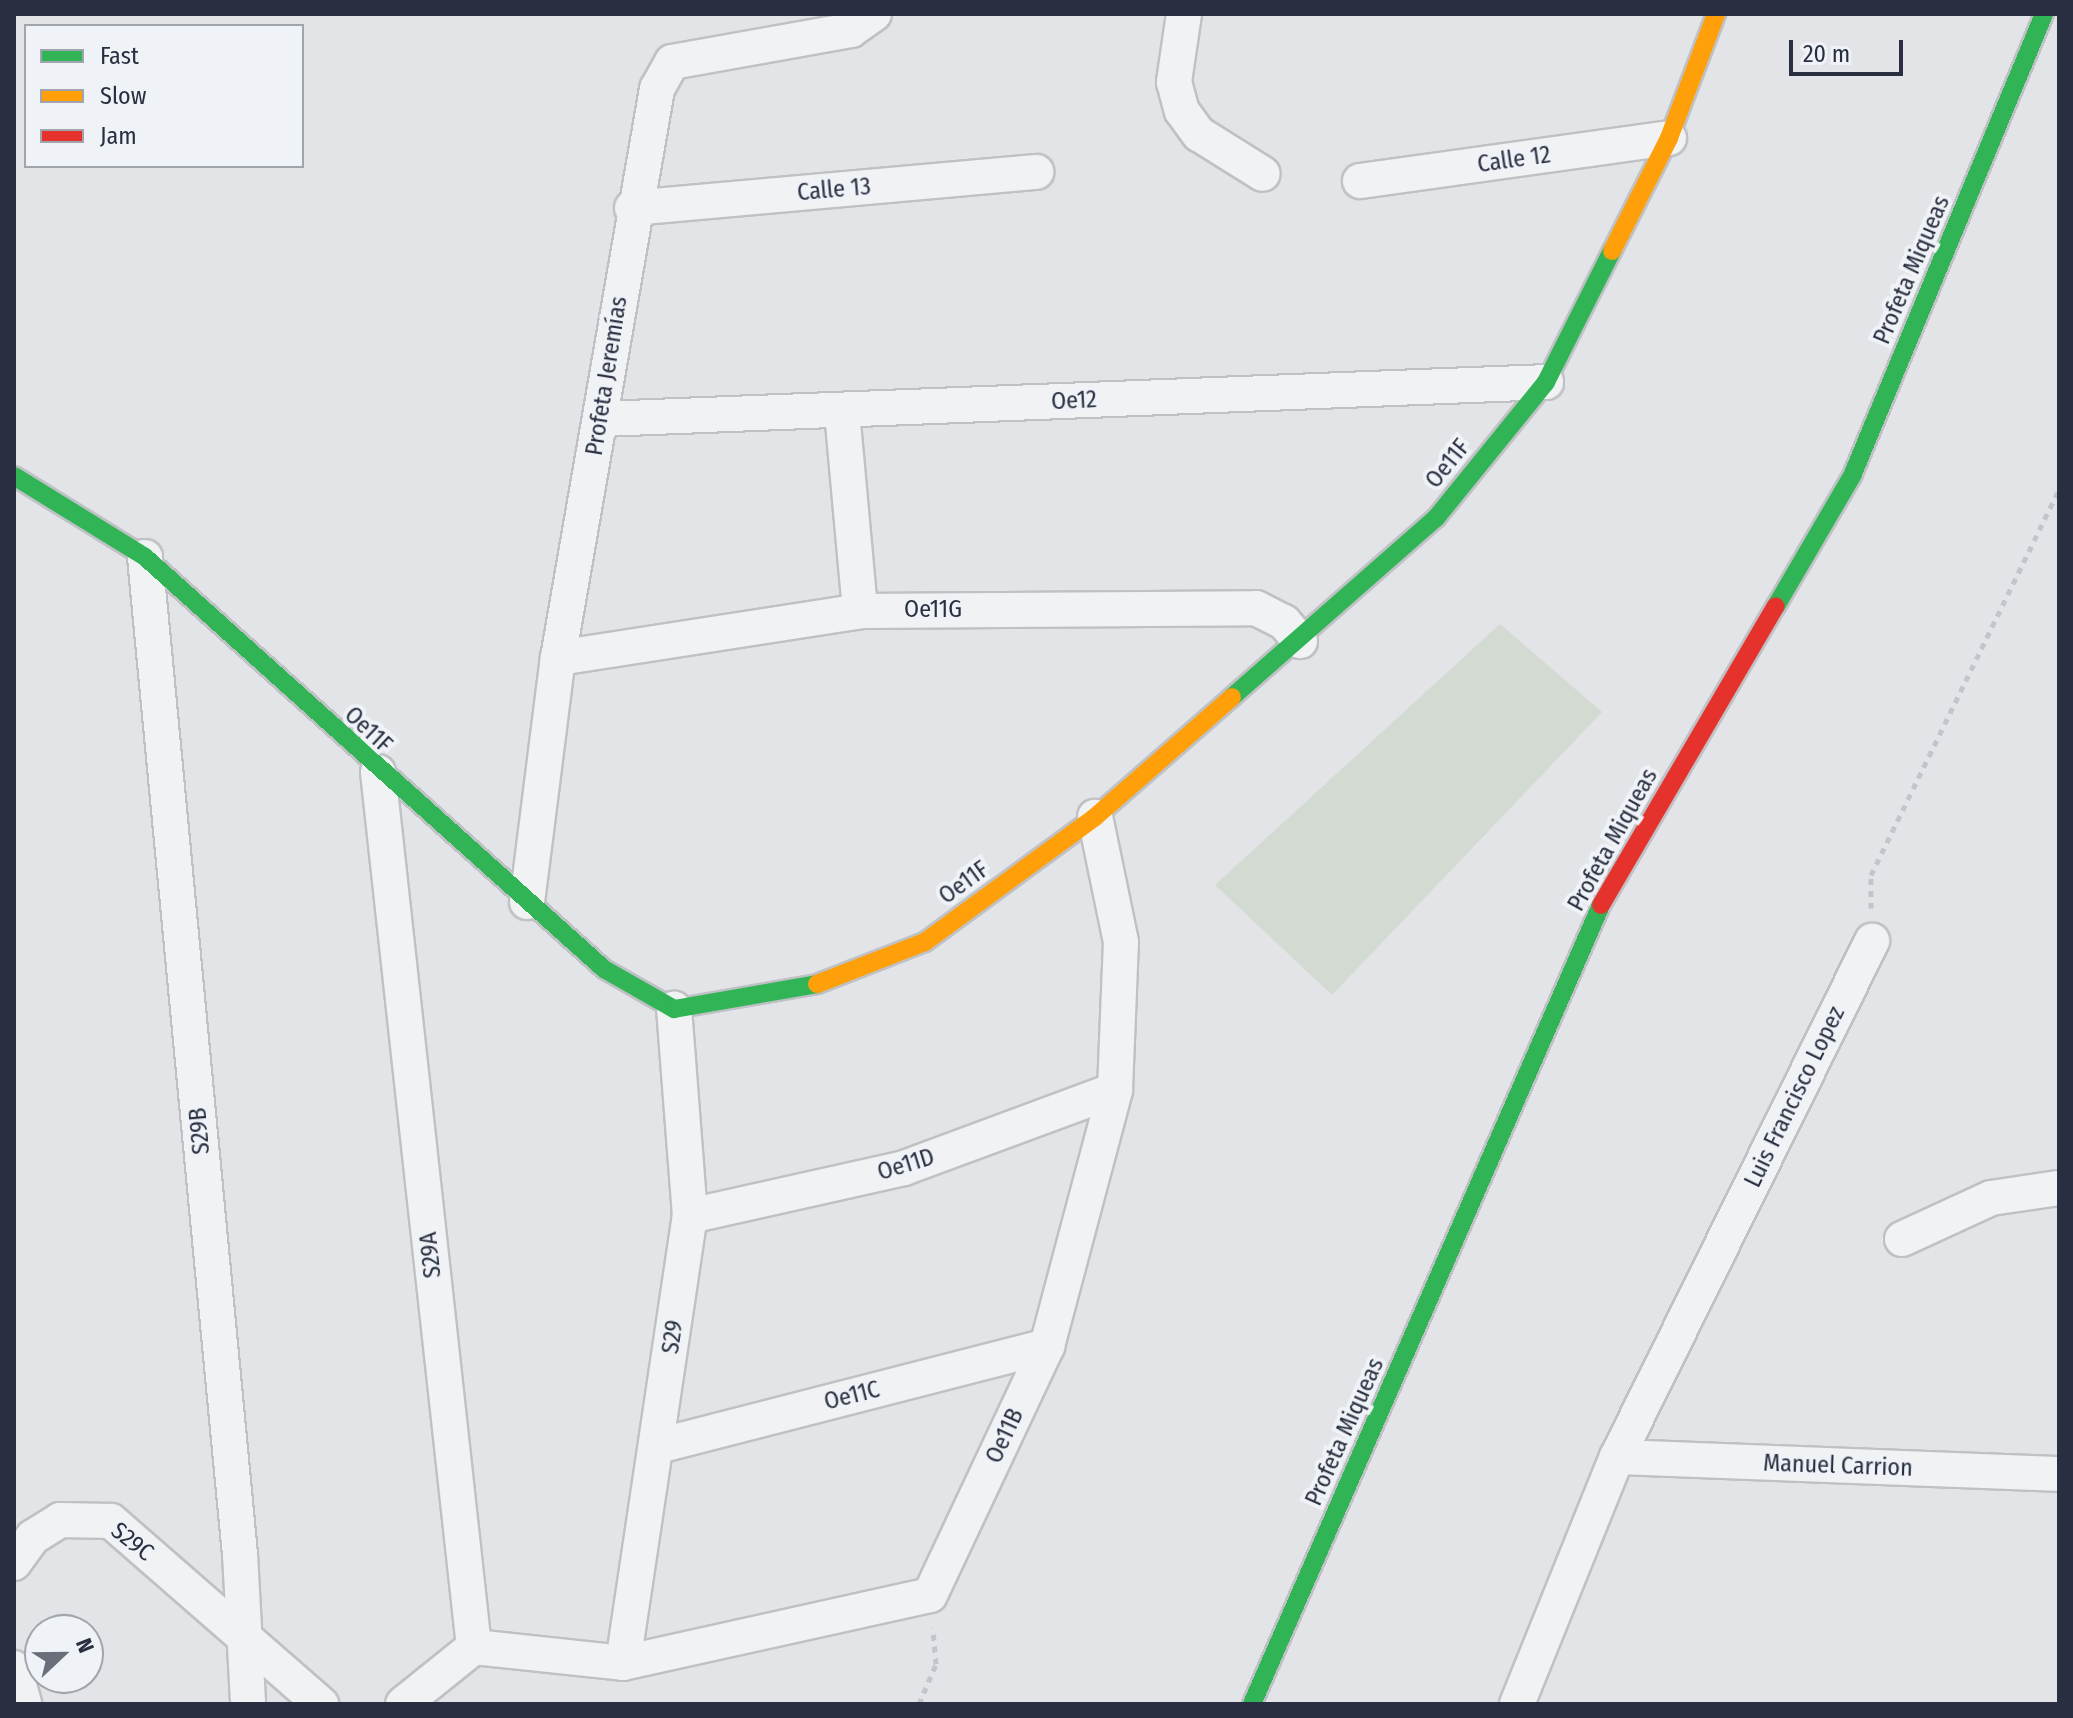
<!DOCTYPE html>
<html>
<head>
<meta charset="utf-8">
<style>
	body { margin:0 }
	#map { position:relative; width:2073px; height:1718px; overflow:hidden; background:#e2e4e7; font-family:"Fira Sans Condensed",sans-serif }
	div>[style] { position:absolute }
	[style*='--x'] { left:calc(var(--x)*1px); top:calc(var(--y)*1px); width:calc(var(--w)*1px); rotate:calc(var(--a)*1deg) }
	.green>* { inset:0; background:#d2dad2 }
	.path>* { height:5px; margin-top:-2.5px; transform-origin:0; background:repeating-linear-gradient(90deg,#c3c5ca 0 6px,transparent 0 12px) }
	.roads { filter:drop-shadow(2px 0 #bfc1c4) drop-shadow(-2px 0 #bfc1c4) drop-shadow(0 2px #bfc1c4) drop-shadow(0 -2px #bfc1c4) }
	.street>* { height:34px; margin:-17px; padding:0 17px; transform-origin:17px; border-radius:17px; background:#f1f2f3 }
	.fast>* { height:18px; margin:-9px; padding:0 9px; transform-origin:9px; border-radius:9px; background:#30b455 }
	.slow>* { height:18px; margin:-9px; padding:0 9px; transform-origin:9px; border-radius:9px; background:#ff9f0a }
	.jam>* { height:18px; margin:-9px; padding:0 9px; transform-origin:9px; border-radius:9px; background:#e5322d }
	span { translate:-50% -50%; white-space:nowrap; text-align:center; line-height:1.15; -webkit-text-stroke:8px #eff2f6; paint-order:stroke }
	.street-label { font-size:24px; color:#292f40 }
	.frame { position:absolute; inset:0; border:16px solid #292f40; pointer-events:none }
	.legend { position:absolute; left:24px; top:24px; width:280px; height:144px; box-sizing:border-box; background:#eff2f6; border:2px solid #a0a4ad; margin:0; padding:10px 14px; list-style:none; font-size:24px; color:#292f40 }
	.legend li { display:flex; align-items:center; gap:16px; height:40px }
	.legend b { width:40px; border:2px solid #a0a4ad }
	.north { position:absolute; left:24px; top:1614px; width:80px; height:80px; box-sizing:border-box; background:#eff2f6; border:2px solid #a0a4ad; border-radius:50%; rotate:68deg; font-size:22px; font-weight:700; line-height:32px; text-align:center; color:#292f40 }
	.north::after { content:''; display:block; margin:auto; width:28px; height:36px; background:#6a6e7a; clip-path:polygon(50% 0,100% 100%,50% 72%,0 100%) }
	.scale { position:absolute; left:1789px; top:40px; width:114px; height:36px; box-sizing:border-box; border:4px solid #292f40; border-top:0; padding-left:10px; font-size:24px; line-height:28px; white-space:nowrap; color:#292f40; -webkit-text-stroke:6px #eff2f6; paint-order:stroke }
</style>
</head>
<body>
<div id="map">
	<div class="green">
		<div style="clip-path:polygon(1500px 624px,1602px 712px,1332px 995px,1215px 885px)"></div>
	</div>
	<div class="path">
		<div style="--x:1871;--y:908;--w:33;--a:-90"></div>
		<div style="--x:1871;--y:875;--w:428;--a:-64"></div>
		<div style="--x:919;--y:1704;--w:43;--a:-67"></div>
		<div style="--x:936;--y:1664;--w:36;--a:-95"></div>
	</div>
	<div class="roads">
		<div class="street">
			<div style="--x:1184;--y:14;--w:69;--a:98.4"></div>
			<div style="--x:1174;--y:82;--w:30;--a:75"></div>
			<div style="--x:1182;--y:111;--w:29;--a:54"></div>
			<div style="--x:1199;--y:134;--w:75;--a:32"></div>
			<div style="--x:1360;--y:181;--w:312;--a:-7.9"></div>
			<div style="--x:632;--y:208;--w:406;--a:-5.1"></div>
			<div style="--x:842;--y:412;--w:200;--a:84.8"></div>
			<div style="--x:602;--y:419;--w:945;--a:-2.24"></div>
			<div style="--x:145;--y:557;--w:1002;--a:84.56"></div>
			<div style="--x:240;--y:1554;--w:150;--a:86.9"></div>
			<div style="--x:558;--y:658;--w:306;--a:-8.8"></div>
			<div style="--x:860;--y:611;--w:396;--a:-0.4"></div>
			<div style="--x:1256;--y:608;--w:31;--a:27"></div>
			<div style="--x:1284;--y:622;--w:25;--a:50"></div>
			<div style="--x:378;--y:772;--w:880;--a:83.74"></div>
			<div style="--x:474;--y:1647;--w:91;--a:141.2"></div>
			<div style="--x:527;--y:902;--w:246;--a:-82.8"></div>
			<div style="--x:558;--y:658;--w:578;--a:-80.13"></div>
			<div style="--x:657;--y:89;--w:31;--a:-61"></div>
			<div style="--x:672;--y:62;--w:182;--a:-10.1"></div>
			<div style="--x:851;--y:30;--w:28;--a:-35"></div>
			<div style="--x:690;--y:1216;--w:219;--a:-12.6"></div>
			<div style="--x:904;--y:1168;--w:225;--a:-20.3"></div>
			<div style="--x:1902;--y:1239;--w:98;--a:-24.7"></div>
			<div style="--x:1991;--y:1198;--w:69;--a:-8.4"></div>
			<div style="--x:658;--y:1446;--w:402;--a:-14.4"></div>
			<div style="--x:1617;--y:1457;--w:442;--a:2.2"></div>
			<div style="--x:14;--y:1563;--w:32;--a:-54"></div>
			<div style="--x:33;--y:1537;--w:32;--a:-32"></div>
			<div style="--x:60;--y:1520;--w:51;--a:1.1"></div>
			<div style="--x:111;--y:1521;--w:279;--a:41.1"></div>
			<div style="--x:474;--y:1647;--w:150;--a:6.1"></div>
			<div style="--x:623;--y:1663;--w:314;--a:-12.5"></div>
			<div style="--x:930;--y:1595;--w:275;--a:-64.8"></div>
			<div style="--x:1047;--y:1346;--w:265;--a:-75.1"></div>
			<div style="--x:1115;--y:1090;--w:148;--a:-87.7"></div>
			<div style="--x:1121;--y:942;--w:128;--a:-101.7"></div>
			<div style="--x:623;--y:1663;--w:452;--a:-81.5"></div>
			<div style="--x:690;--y:1216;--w:208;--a:-94.4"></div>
			<div style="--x:14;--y:1668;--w:37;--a:74"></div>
			<div style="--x:1517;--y:1704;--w:266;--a:-68"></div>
			<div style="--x:1617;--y:1457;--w:576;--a:-63.7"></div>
		</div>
		<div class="fast">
			<div style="--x:14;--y:476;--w:154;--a:31.7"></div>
			<div style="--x:145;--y:557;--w:617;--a:41.91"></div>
			<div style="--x:604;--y:969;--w:81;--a:29.7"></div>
			<div style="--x:674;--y:1009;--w:145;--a:-9.9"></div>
			<div style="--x:1776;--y:606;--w:151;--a:-59.7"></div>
			<div style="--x:1852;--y:476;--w:500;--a:-67.43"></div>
			<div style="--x:1232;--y:697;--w:271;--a:-41.3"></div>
			<div style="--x:1436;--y:518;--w:175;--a:-51"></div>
			<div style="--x:1546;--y:382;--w:147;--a:-63.3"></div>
			<div style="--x:1252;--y:1704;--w:872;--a:-66.4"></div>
		</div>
		<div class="slow">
			<div style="--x:1612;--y:251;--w:127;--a:-63.2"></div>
			<div style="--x:1669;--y:138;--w:133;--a:-69.2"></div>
			<div style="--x:817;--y:984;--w:116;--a:-21.3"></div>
			<div style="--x:925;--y:942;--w:211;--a:-36.3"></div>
			<div style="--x:1095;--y:817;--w:182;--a:-41.2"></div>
		</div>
		<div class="jam">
			<div style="--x:1601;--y:905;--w:346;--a:-59.7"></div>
		</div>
	</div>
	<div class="street-label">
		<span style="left:1514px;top:160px;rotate:-8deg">Calle 12</span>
		<span style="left:834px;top:190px;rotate:-5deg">Calle 13</span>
		<span style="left:1912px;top:270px;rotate:-67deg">Profeta Miqueas</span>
		<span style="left:607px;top:376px;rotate:-81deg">Profeta Jeremías</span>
		<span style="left:1074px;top:401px;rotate:-3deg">Oe12</span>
		<span style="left:1448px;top:464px;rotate:-51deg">Oe11F</span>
		<span style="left:933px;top:610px">Oe11G</span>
		<span style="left:368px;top:730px;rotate:43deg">Oe11F</span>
		<span style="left:1613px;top:840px;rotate:-61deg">Profeta Miqueas</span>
		<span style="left:964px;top:883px;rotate:-36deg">Oe11F</span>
		<span style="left:1795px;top:1097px;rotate:-64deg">Luis Francisco Lopez</span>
		<span style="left:200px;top:1131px;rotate:-95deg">S29B</span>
		<span style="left:906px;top:1165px;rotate:-17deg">Oe11D</span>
		<span style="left:431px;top:1255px;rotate:-96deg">S29A</span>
		<span style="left:673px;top:1337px;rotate:-82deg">S29</span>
		<span style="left:852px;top:1396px;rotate:-14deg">Oe11C</span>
		<span style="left:1345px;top:1432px;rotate:-66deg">Profeta Miqueas</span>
		<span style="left:1005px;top:1436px;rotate:-65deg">Oe11B</span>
		<span style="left:1838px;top:1466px;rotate:2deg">Manuel Carrion</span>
		<span style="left:132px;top:1542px;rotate:38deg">S29C</span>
	</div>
	<div class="frame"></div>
	<ul class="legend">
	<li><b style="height:10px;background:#30b455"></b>Fast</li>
	<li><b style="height:10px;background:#ff9f0a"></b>Slow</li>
	<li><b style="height:10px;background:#e5322d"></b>Jam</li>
	</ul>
	<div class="north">N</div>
	<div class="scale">20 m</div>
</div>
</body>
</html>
